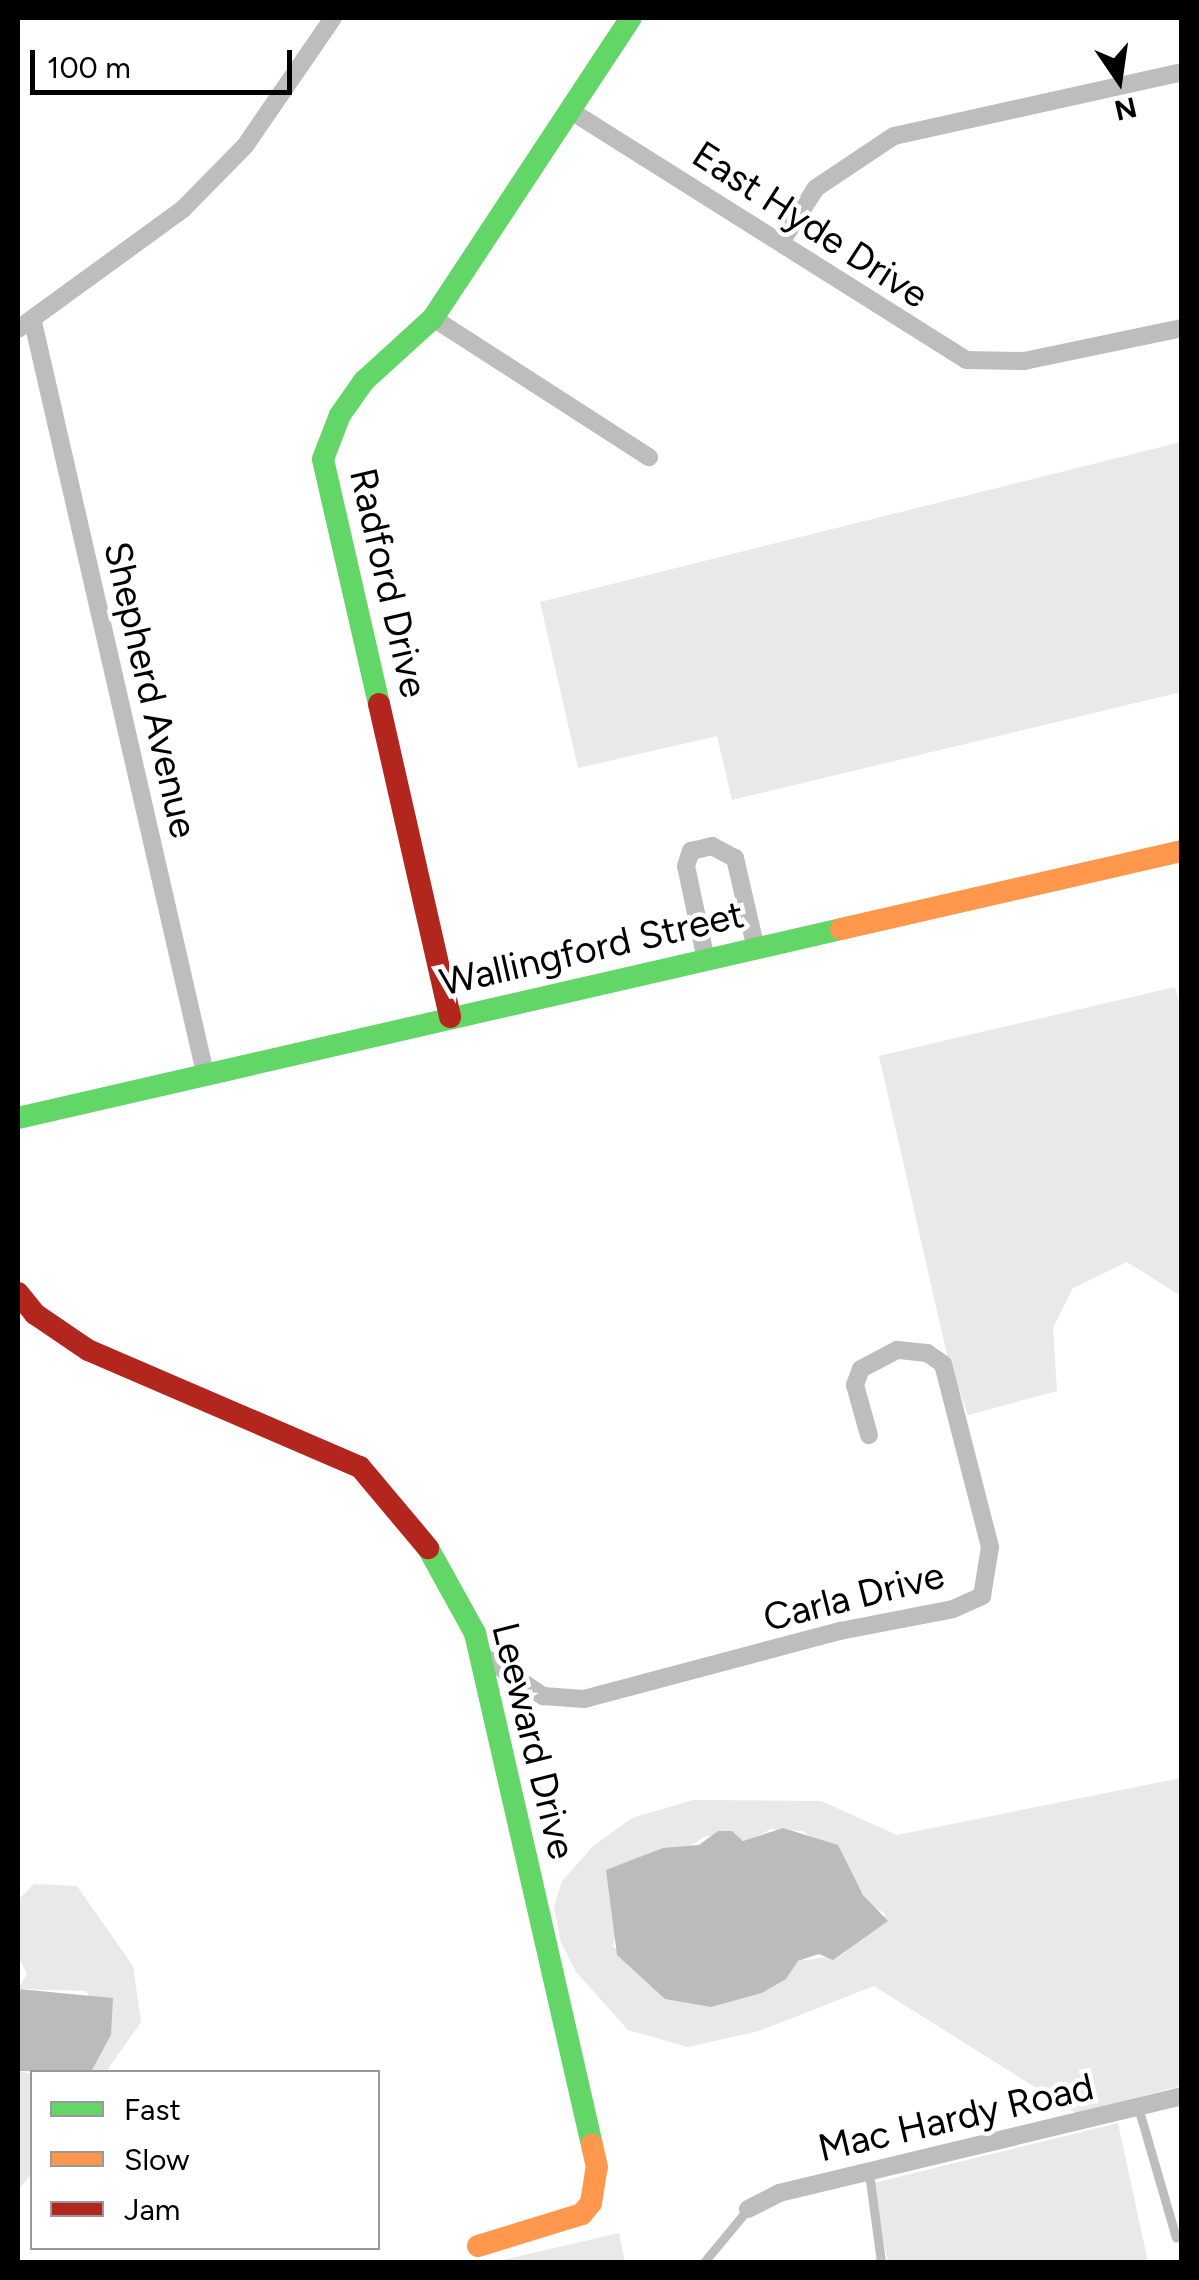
<!DOCTYPE html>
<html>
<head>
<meta charset="utf-8">
<style>
	body { margin:0 }
	#map { position:relative; width:1199px; height:2280px; overflow:hidden; background:#fff; font-family:Figtree,sans-serif }
	div>[style] { position:absolute }
	[style*='--x'] { left:calc(var(--x)*1px); top:calc(var(--y)*1px); width:calc(var(--w)*1px); rotate:calc(var(--a)*1deg) }
	.green>* { inset:0; background:#e9e9e9 }
	.water>* { inset:0; background:#bbb }
	.lane>* { height:9px; margin:-4.5px; padding:0 4.5px; transform-origin:4.5px; border-radius:4.5px; background:#bdbdbd }
	.street>* { height:18px; margin:-9px; padding:0 9px; transform-origin:9px; border-radius:9px; background:#bdbdbd }
	.fast>* { height:22px; margin:-11px; padding:0 11px; transform-origin:11px; border-radius:11px; background:#63d668 }
	.slow>* { height:22px; margin:-11px; padding:0 11px; transform-origin:11px; border-radius:11px; background:#ff974d }
	.jam>* { height:22px; margin:-11px; padding:0 11px; transform-origin:11px; border-radius:11px; background:#b3261e }
	span { translate:-50% -50%; white-space:nowrap; text-align:center; line-height:1.15; -webkit-text-stroke:9px #fff; paint-order:stroke }
	.street-label { font-size:38px; color:#000 }
	.frame { position:absolute; inset:0; border:20px solid #000; pointer-events:none }
	.legend { position:absolute; left:30px; top:2070px; width:350px; height:180px; box-sizing:border-box; background:#fff; border:2px solid #999; margin:0; padding:12px 18px; list-style:none; font-size:30px; color:#000 }
	.legend li { display:flex; align-items:center; gap:20px; height:50px }
	.legend b { width:50px; border:2px solid #999 }
	.north { position:absolute; left:1069px; top:30px; width:100px; height:100px; -webkit-text-stroke:8px #fff; paint-order:stroke; rotate:167deg; font-size:28px; font-weight:700; line-height:40px; text-align:center; color:#000 }
	.north::after { content:''; display:block; margin:auto; width:35px; height:45px; background:#000; clip-path:polygon(50% 0,100% 100%,50% 72%,0 100%) }
	.scale { position:absolute; left:30px; top:50px; width:262px; height:45px; box-sizing:border-box; border:5px solid #000; border-top:0; padding-left:12px; font-size:30px; line-height:35px; white-space:nowrap; color:#000; -webkit-text-stroke:8px #fff; paint-order:stroke }
</style>
</head>
<body>
<div id="map">
	<div class="green">
		<div style="clip-path:polygon(1181px 442px,1181px 692px,732px 800px,717px 736px,578px 768px,540px 602px)"></div>
		<div style="clip-path:polygon(1175px 987px,1182px 1013px,1181px 1296px,1127px 1262px,1073px 1288px,1053px 1328px,1057px 1391px,968px 1415px,947px 1355px,879px 1056px)"></div>
		<div style="clip-path:polygon(evenodd,1181px 1778px,1181px 2086px,1076px 2113px,874px 1986px,759px 2031px,688px 2047px,628px 2030px,576px 1972px,561px 1943px,554px 1907px,562px 1881px,593px 1846px,632px 1818px,693px 1800px,821px 1801px,897px 1835px,1181px 1778px,771px 1829px,802px 1831px,841px 1858px,870px 1905px,886px 1914px,842px 1955px,798px 1961px,785px 1979px,762px 1993px,711px 2007px,665px 1999px,613px 1946px,617px 1933px,611px 1903px,646px 1858px,663px 1848px,685px 1849px,706px 1836px,749px 1841px,771px 1829px)"></div>
		<div style="clip-path:polygon(34px 1884px,77px 1886px,133px 1966px,141px 2022px,106px 2072px,91px 2072px,111px 2035px,86px 1991px,18px 1989px,27px 1974px,18px 1956px,18px 1900px)"></div>
		<div style="clip-path:polygon(18px 2071px,32px 2074px,32px 2174px,18px 2190px)"></div>
		<div style="clip-path:polygon(1118px 2123px,1148px 2262px,888px 2262px,870px 2184px)"></div>
		<div style="clip-path:polygon(619px 2233px,625px 2262px,494px 2262px)"></div>
	</div>
	<div class="water">
		<div style="clip-path:polygon(783px 1828px,838px 1845px,863px 1895px,888px 1921px,833px 1960px,819px 1954px,798px 1961px,786px 1979px,762px 1993px,711px 2007px,665px 1999px,617px 1955px,606px 1870px,663px 1848px,699px 1845px,718px 1831px,732px 1831px,743px 1841px)"></div>
		<div style="clip-path:polygon(18px 1989px,113px 1998px,111px 2035px,91px 2072px,18px 2071px)"></div>
	</div>
	<div class="lane">
		<div style="--x:1138;--y:2107;--w:136;--a:73.8"></div>
		<div style="--x:869;--y:2173;--w:90;--a:82.3"></div>
		<div style="--x:704;--y:2262;--w:69;--a:-50.3"></div>
	</div>
	<div class="street">
		<div style="--x:571;--y:111;--w:467;--a:32.2"></div>
		<div style="--x:966;--y:360;--w:58;--a:1"></div>
		<div style="--x:1024;--y:361;--w:161;--a:-11.8"></div>
		<div style="--x:781;--y:242;--w:64;--a:-57.1"></div>
		<div style="--x:816;--y:188;--w:94;--a:-33.7"></div>
		<div style="--x:894;--y:136;--w:295;--a:-12.5"></div>
		<div style="--x:433;--y:318;--w:257;--a:32.8"></div>
		<div style="--x:33;--y:322;--w:770;--a:77.1"></div>
		<div style="--x:18;--y:329;--w:204;--a:-36"></div>
		<div style="--x:183;--y:209;--w:88;--a:-45.5"></div>
		<div style="--x:245;--y:146;--w:155;--a:-55.5"></div>
		<div style="--x:706;--y:960;--w:96;--a:-102"></div>
		<div style="--x:686;--y:866;--w:16;--a:-72"></div>
		<div style="--x:691;--y:851;--w:22;--a:-13"></div>
		<div style="--x:712;--y:846;--w:26;--a:28"></div>
		<div style="--x:735;--y:858;--w:93;--a:77"></div>
		<div style="--x:480;--y:1654;--w:76;--a:33.7"></div>
		<div style="--x:543;--y:1696;--w:41;--a:4.2"></div>
		<div style="--x:584;--y:1699;--w:265;--a:-14.9"></div>
		<div style="--x:840;--y:1631;--w:115;--a:-11"></div>
		<div style="--x:953;--y:1609;--w:32;--a:-24"></div>
		<div style="--x:982;--y:1596;--w:50;--a:-80.7"></div>
		<div style="--x:990;--y:1547;--w:189;--a:-104.4"></div>
		<div style="--x:943;--y:1364;--w:19;--a:-145"></div>
		<div style="--x:927;--y:1353;--w:30;--a:-174"></div>
		<div style="--x:897;--y:1350;--w:41;--a:152.2"></div>
		<div style="--x:861;--y:1369;--w:17;--a:111"></div>
		<div style="--x:855;--y:1385;--w:52;--a:74.4"></div>
		<div style="--x:748;--y:2209;--w:35;--a:-27"></div>
		<div style="--x:779;--y:2193;--w:415;--a:-13.5"></div>
	</div>
	<div class="fast">
		<div style="--x:379;--y:704;--w:251;--a:-102.9"></div>
		<div style="--x:323;--y:459;--w:47;--a:-68.9"></div>
		<div style="--x:340;--y:415;--w:42;--a:-54.8"></div>
		<div style="--x:364;--y:381;--w:93;--a:-42.4"></div>
		<div style="--x:433;--y:318;--w:359;--a:-56.6"></div>
		<div style="--x:18;--y:1118;--w:844;--a:-12.93"></div>
		<div style="--x:428;--y:1548;--w:97;--a:61.1"></div>
		<div style="--x:475;--y:1633;--w:525;--a:77.13"></div>
	</div>
	<div class="slow">
		<div style="--x:841;--y:929;--w:350;--a:-12.9"></div>
		<div style="--x:478;--y:2246;--w:109;--a:-17.1"></div>
		<div style="--x:582;--y:2214;--w:14;--a:-51"></div>
		<div style="--x:591;--y:2203;--w:36;--a:-81"></div>
		<div style="--x:597;--y:2167;--w:23;--a:-103"></div>
	</div>
	<div class="jam">
		<div style="--x:379;--y:704;--w:321;--a:77.2"></div>
		<div style="--x:18;--y:1293;--w:27;--a:51"></div>
		<div style="--x:35;--y:1314;--w:64;--a:34.2"></div>
		<div style="--x:88;--y:1350;--w:296;--a:23.3"></div>
		<div style="--x:360;--y:1467;--w:106;--a:50"></div>
	</div>
	<div class="street-label">
		<span style="left:810px;top:225px;rotate:33deg">East Hyde Drive</span>
		<span style="left:388px;top:583px;rotate:77deg">Radford Drive</span>
		<span style="left:150px;top:690px;rotate:77deg">Shepherd Avenue</span>
		<span style="left:592px;top:949px;rotate:-13deg">Wallingford Street</span>
		<span style="left:854px;top:1597px;rotate:-14deg">Carla Drive</span>
		<span style="left:533px;top:1741px;rotate:76deg">Leeward Drive</span>
		<span style="left:956px;top:2118px;rotate:-13deg">Mac Hardy Road</span>
	</div>
	<div class="frame"></div>
	<ul class="legend">
	<li><b style="height:12px;background:#63d668"></b>Fast</li>
	<li><b style="height:12px;background:#ff974d"></b>Slow</li>
	<li><b style="height:12px;background:#b3261e"></b>Jam</li>
	</ul>
	<div class="north">N</div>
	<div class="scale">100 m</div>
</div>
</body>
</html>
